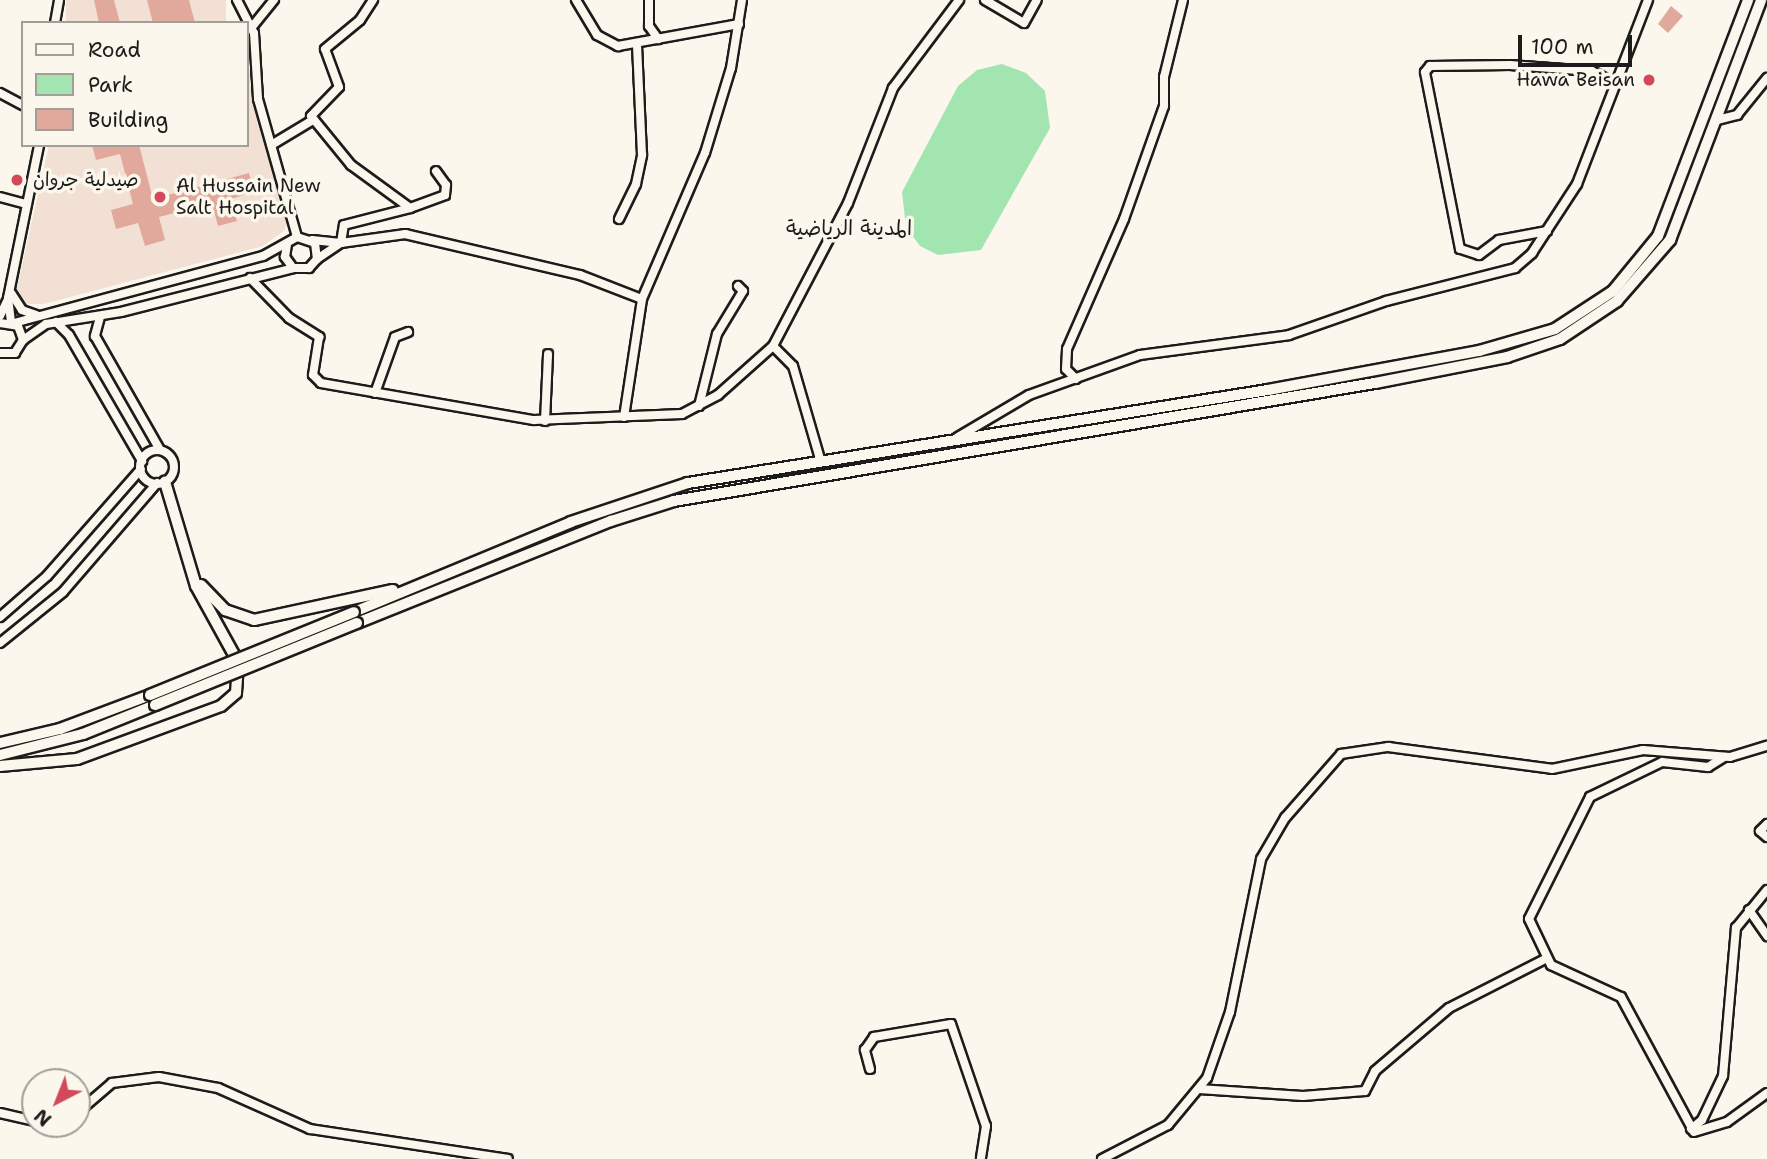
<!DOCTYPE html>
<html>
<head>
<meta charset="utf-8">
<style>
	body { margin:0 }
	#map { position:relative; width:1767px; height:1159px; overflow:hidden; background:#fbf7ec; font-family:"Shantell Sans","Playpen Sans Arabic",sans-serif }
	div>[style] { position:absolute }
	[style*='--x'] { left:calc(var(--x)*1px); top:calc(var(--y)*1px); width:calc(var(--w)*1px); rotate:calc(var(--a)*1deg) }
	.built>* { inset:0; background:#f3e0d4; transform-origin:0 0 }
	.green>* { inset:0; background:#a2e5b0 }
	.building>* { inset:0; background:#e1a99c }
	.roads { filter:drop-shadow(2px 0 #1c1c1c) drop-shadow(-2px 0 #1c1c1c) drop-shadow(0 2px #1c1c1c) drop-shadow(0 -2px #1c1c1c) }
	.minor>* { height:8px; margin:-4px; padding:0 4px; transform-origin:4px; border-radius:4px; background:#fbf7ec }
	.minor>.ring { margin:-4px; padding:0; box-sizing:content-box; background:none; border:8px solid #fbf7ec; border-radius:50% }
	.secondary>* { height:10px; margin:-5px; padding:0 5px; transform-origin:5px; border-radius:5px; background:#fbf7ec }
	.bridges { filter:drop-shadow(2px 0 #1c1c1c) drop-shadow(-2px 0 #1c1c1c) drop-shadow(0 2px #1c1c1c) drop-shadow(0 -2px #1c1c1c) }
	.secondary-bridge>* { height:10px; margin:-5px; padding:0 5px; transform-origin:5px; border-radius:5px; background:#fbf7ec }
	.dots>* { width:19px; height:19px; translate:-50% -50%; box-sizing:border-box; border:4px solid #fbf7ec; border-radius:50% }
	span { translate:-50% -50%; white-space:nowrap; text-align:center; line-height:1.15; -webkit-text-stroke:7px #fbf7ec; paint-order:stroke }
	.poi-label { font-size:19px; color:#1c1c1c }
	.right { translate:-100% -50%; text-align:right }
	.left { translate:0 -50%; text-align:left }
	.neighbourhood-label { font-size:21px; color:#1c1c1c }
	.legend { position:absolute; left:21px; top:21px; width:228px; height:126px; box-sizing:border-box; background:#fbf7ec; border:2px solid #a29f99; margin:0; padding:9px 12px; list-style:none; font-size:21px; color:#1c1c1c }
	.legend li { display:flex; align-items:center; gap:14px; height:35px }
	.legend b { width:35px; border:2px solid #a29f99 }
	.north { position:absolute; left:21px; top:1068px; width:70px; height:70px; box-sizing:border-box; background:#fbf7ec; border:2px solid #a29f99; border-radius:50%; rotate:222deg; font-size:19px; font-weight:700; line-height:28px; text-align:center; color:#1c1c1c }
	.north::after { content:''; display:block; margin:auto; width:24px; height:32px; background:#d1495b; clip-path:polygon(50% 0,100% 100%,50% 72%,0 100%) }
	.scale { position:absolute; left:1518px; top:35px; width:114px; height:32px; box-sizing:border-box; border:4px solid #1c1c1c; border-top:0; padding-left:9px; font-size:21px; line-height:24px; white-space:nowrap; color:#1c1c1c; -webkit-text-stroke:5px #fbf7ec; paint-order:stroke }
</style>
</head>
<body>
<div id="map">
	<div class="built">
		<div style="left:66px;top:0;width:160px;height:23px"></div>
		<div style="clip-path:polygon(247px 60px,288px 219px,285px 230px,263px 246px,44px 304px,21px 304px,17px 288px,49px 145px,247px 145px)"></div>
	</div>
	<div class="green">
		<div style="clip-path:polygon(1002px 64px,1026px 73px,1045px 91px,1050px 128px,981px 250px,938px 255px,920px 246px,906px 227px,902px 192px,958px 86px,977px 70px)"></div>
	</div>
	<div class="building">
		<div style="clip-path:polygon(94px 0,114px 0,120px 23px,99px 23px)"></div>
		<div style="clip-path:polygon(147px 0,189px 0,195px 23px,153px 23px)"></div>
		<div style="clip-path:polygon(1671px 6px,1683px 16px,1668px 33px,1658px 24px)"></div>
		<div style="clip-path:polygon(92px 145px,139px 145px,153px 199px,249px 173px,254px 192px,231px 199px,237px 221px,218px 226px,212px 203px,159px 217px,165px 240px,145px 246px,138px 223px,116px 229px,111px 210px,133px 204px,120px 154px,96px 160px)"></div>
	</div>
	<div class="roads">
		<div class="minor">
			<div style="--x:237;--y:0;--w:37;--a:63"></div>
			<div style="--x:254;--y:33;--w:66;--a:86.5"></div>
			<div style="--x:258;--y:99;--w:143;--a:74.2"></div>
			<div style="--x:576;--y:0;--w:41;--a:59"></div>
			<div style="--x:597;--y:35;--w:24;--a:28"></div>
			<div style="--x:618;--y:46;--w:123;--a:-10.3"></div>
			<div style="--x:649;--y:0;--w:26;--a:90"></div>
			<div style="--x:649;--y:26;--w:16;--a:55"></div>
			<div style="--x:985;--y:0;--w:45;--a:30.5"></div>
			<div style="--x:1024;--y:23;--w:26;--a:-61"></div>
			<div style="--x:55;--y:23;--w:23;--a:-80"></div>
			<div style="--x:252;--y:27;--w:35;--a:-51"></div>
			<div style="--x:0;--y:93;--w:26;--a:28"></div>
			<div style="--x:1717;--y:120;--w:21;--a:-14"></div>
			<div style="--x:1737;--y:115;--w:48;--a:-51"></div>
			<div style="--x:273;--y:144;--w:47;--a:-31"></div>
			<div style="--x:0;--y:197;--w:28;--a:15"></div>
			<div style="--x:410;--y:208;--w:37;--a:-20"></div>
			<div style="--x:445;--y:195;--w:10;--a:-84"></div>
			<div style="--x:446;--y:185;--w:17;--a:-126"></div>
			<div style="--x:619;--y:219;--w:39;--a:-64"></div>
			<div style="--x:636;--y:184;--w:30;--a:-78"></div>
			<div style="--x:642;--y:155;--w:112;--a:-92.6"></div>
			<div style="--x:1547;--y:231;--w:49;--a:169.4"></div>
			<div style="--x:1499;--y:240;--w:25;--a:143"></div>
			<div style="--x:1479;--y:255;--w:20;--a:-162"></div>
			<div style="--x:1460;--y:249;--w:180;--a:-101.2"></div>
			<div style="--x:1425;--y:72;--w:8;--a:-50"></div>
			<div style="--x:1430;--y:66;--w:80;--a:-0.7"></div>
			<div style="--x:1510;--y:65;--w:82;--a:4.2"></div>
			<div style="--x:1592;--y:71;--w:23;--a:29"></div>
			<div style="--x:312;--y:240;--w:29;--a:6"></div>
			<div style="--x:341;--y:243;--w:18;--a:-81"></div>
			<div style="--x:344;--y:225;--w:68;--a:-14.4"></div>
			<div style="--x:410;--y:208;--w:73;--a:-143.9"></div>
			<div style="--x:351;--y:165;--w:63;--a:-129.2"></div>
			<div style="--x:311;--y:116;--w:40;--a:-46"></div>
			<div style="--x:339;--y:87;--w:40;--a:-110.2"></div>
			<div style="--x:325;--y:49;--w:45;--a:-39.6"></div>
			<div style="--x:360;--y:20;--w:24;--a:-57"></div>
			<div style="--x:317;--y:259;--w:29;--a:-34"></div>
			<div style="--x:341;--y:243;--w:65;--a:-8"></div>
			<div style="--x:405;--y:234;--w:180;--a:13.2"></div>
			<div style="--x:580;--y:275;--w:66;--a:21.2"></div>
			<div style="--x:250;--y:278;--w:56;--a:45.7"></div>
			<div style="--x:289;--y:318;--w:36;--a:32"></div>
			<div style="--x:319;--y:337;--w:38;--a:99"></div>
			<div style="--x:313;--y:375;--w:11;--a:45"></div>
			<div style="--x:321;--y:383;--w:216;--a:9.9"></div>
			<div style="--x:534;--y:420;--w:148;--a:-2.3"></div>
			<div style="--x:682;--y:414;--w:41;--a:-27.8"></div>
			<div style="--x:718;--y:395;--w:74;--a:-41.7"></div>
			<div style="--x:773;--y:346;--w:161;--a:-62.3"></div>
			<div style="--x:848;--y:203;--w:123;--a:-68.6"></div>
			<div style="--x:893;--y:88;--w:110;--a:-53.1"></div>
			<div style="--x:11;--y:293;--w:20;--a:57"></div>
			<div style="--x:22;--y:310;--w:15;--a:20"></div>
			<div style="--x:0;--y:316;--w:17;--a:-65"></div>
			<div style="--x:100;--y:317;--w:20;--a:105"></div>
			<div style="--x:95;--y:336;--w:131;--a:60.3"></div>
			<div style="--x:11;--y:322;--w:24;--a:-97"></div>
			<div style="--x:8;--y:298;--w:156;--a:-78.5"></div>
			<div style="--x:56;--y:322;--w:18;--a:45"></div>
			<div style="--x:69;--y:335;--w:146;--a:59.9"></div>
			<div style="--x:0;--y:323;--w:18;--a:9"></div>
			<div style="--x:18;--y:326;--w:15;--a:70"></div>
			<div style="--x:23;--y:340;--w:15;--a:122"></div>
			<div style="--x:15;--y:353;--w:15;--a:180"></div>
			<div style="--x:14;--y:323;--w:258;--a:-15.1"></div>
			<div style="--x:263;--y:256;--w:39;--a:-29"></div>
			<div style="--x:297;--y:237;--w:19;--a:18"></div>
			<div style="--x:315;--y:243;--w:16;--a:83"></div>
			<div style="--x:317;--y:259;--w:12;--a:132"></div>
			<div style="--x:309;--y:268;--w:16;--a:180"></div>
			<div style="--x:293;--y:268;--w:14;--a:-126"></div>
			<div style="--x:285;--y:257;--w:12;--a:-81"></div>
			<div style="--x:23;--y:340;--w:28;--a:-35"></div>
			<div style="--x:46;--y:324;--w:76;--a:-9.1"></div>
			<div style="--x:121;--y:312;--w:178;--a:-14.3"></div>
			<div style="--x:773;--y:346;--w:28;--a:45"></div>
			<div style="--x:793;--y:366;--w:97;--a:73.8"></div>
			<div style="--x:1076;--y:379;--w:14;--a:-135"></div>
			<div style="--x:1066;--y:369;--w:20;--a:-87"></div>
			<div style="--x:1067;--y:349;--w:142;--a:-66.3"></div>
			<div style="--x:1124;--y:219;--w:120;--a:-70.5"></div>
			<div style="--x:1164;--y:106;--w:29;--a:-90"></div>
			<div style="--x:1164;--y:77;--w:79;--a:-76.1"></div>
			<div style="--x:375;--y:393;--w:59;--a:-70.3"></div>
			<div style="--x:395;--y:337;--w:14;--a:-21"></div>
			<div style="--x:699;--y:406;--w:74;--a:-76"></div>
			<div style="--x:717;--y:334;--w:50;--a:-58.8"></div>
			<div style="--x:743;--y:291;--w:7;--a:-135"></div>
			<div style="--x:624;--y:417;--w:119;--a:-81.3"></div>
			<div style="--x:642;--y:299;--w:159;--a:-66.7"></div>
			<div style="--x:705;--y:153;--w:89;--a:-73"></div>
			<div style="--x:731;--y:68;--w:69;--a:-80.8"></div>
			<div style="--x:545;--y:421;--w:67;--a:-87.4"></div>
			<div style="--x:958;--y:437;--w:82;--a:-30.6"></div>
			<div style="--x:1029;--y:395;--w:118;--a:-19.8"></div>
			<div style="--x:1140;--y:355;--w:150;--a:-7.6"></div>
			<div style="--x:1289;--y:335;--w:103;--a:-19.3"></div>
			<div style="--x:1386;--y:301;--w:133;--a:-14.3"></div>
			<div style="--x:1515;--y:268;--w:23;--a:-41"></div>
			<div style="--x:1532;--y:253;--w:82;--a:-56.9"></div>
			<div style="--x:1577;--y:184;--w:197;--a:-68.9"></div>
			<div class="ring" style="left:140px;top:450px;width:26px;height:26px"></div>
			<div style="--x:0;--y:617;--w:62;--a:-41.1"></div>
			<div style="--x:47;--y:576;--w:142;--a:-48.7"></div>
			<div style="--x:0;--y:643;--w:81;--a:-39"></div>
			<div style="--x:63;--y:592;--w:144;--a:-49.2"></div>
			<div style="--x:1724;--y:757;--w:19;--a:148"></div>
			<div style="--x:1708;--y:767;--w:46;--a:-173.8"></div>
			<div style="--x:1662;--y:762;--w:80;--a:154.1"></div>
			<div style="--x:1590;--y:797;--w:136;--a:116.6"></div>
			<div style="--x:1529;--y:919;--w:51;--a:64.4"></div>
			<div style="--x:1551;--y:965;--w:77;--a:24.6"></div>
			<div style="--x:1621;--y:997;--w:153;--a:61.6"></div>
			<div style="--x:1694;--y:1132;--w:34;--a:-17"></div>
			<div style="--x:1727;--y:1122;--w:49;--a:-35.9"></div>
			<div style="--x:1767;--y:824;--w:10;--a:135"></div>
			<div style="--x:1760;--y:831;--w:9;--a:41"></div>
			<div style="--x:1749;--y:910;--w:32;--a:55"></div>
			<div style="--x:870;--y:1069;--w:20;--a:-105"></div>
			<div style="--x:865;--y:1050;--w:16;--a:-55"></div>
			<div style="--x:874;--y:1037;--w:78;--a:-9.6"></div>
			<div style="--x:951;--y:1024;--w:108;--a:71.1"></div>
			<div style="--x:986;--y:1126;--w:33;--a:99"></div>
			<div style="--x:1199;--y:1089;--w:104;--a:3.9"></div>
			<div style="--x:1303;--y:1096;--w:62;--a:-4.6"></div>
			<div style="--x:1365;--y:1091;--w:22;--a:-63"></div>
			<div style="--x:1375;--y:1071;--w:97;--a:-40.4"></div>
			<div style="--x:1449;--y:1008;--w:108;--a:-27"></div>
			<div style="--x:0;--y:1113;--w:36;--a:13"></div>
			<div style="--x:77;--y:1113;--w:46;--a:-40.6"></div>
			<div style="--x:112;--y:1083;--w:47;--a:-7.3"></div>
			<div style="--x:159;--y:1077;--w:60;--a:10.6"></div>
			<div style="--x:218;--y:1088;--w:101;--a:24"></div>
			<div style="--x:310;--y:1129;--w:200;--a:8.6"></div>
			<div style="--x:1691;--y:1129;--w:14;--a:-39"></div>
			<div style="--x:1702;--y:1120;--w:49;--a:-64.5"></div>
			<div style="--x:1723;--y:1076;--w:149;--a:-85"></div>
			<div style="--x:1736;--y:928;--w:49;--a:-50.8"></div>
			<div style="--x:1102;--y:1159;--w:74;--a:-27.3"></div>
			<div style="--x:1168;--y:1125;--w:61;--a:-50.3"></div>
			<div style="--x:1207;--y:1078;--w:70;--a:-70.8"></div>
			<div style="--x:1230;--y:1012;--w:156;--a:-78.5"></div>
			<div style="--x:1261;--y:859;--w:48;--a:-59.7"></div>
			<div style="--x:1285;--y:818;--w:85;--a:-48.8"></div>
			<div style="--x:1341;--y:754;--w:48;--a:-8.5"></div>
			<div style="--x:1388;--y:747;--w:165;--a:7.6"></div>
			<div style="--x:1552;--y:769;--w:93;--a:-11.8"></div>
			<div style="--x:1643;--y:750;--w:87;--a:4.6"></div>
			<div style="--x:1730;--y:757;--w:39;--a:-17"></div>
		</div>
		<div class="secondary">
			<div style="--x:201;--y:585;--w:35;--a:46"></div>
			<div style="--x:225;--y:610;--w:31;--a:19"></div>
			<div style="--x:254;--y:620;--w:142;--a:-12.2"></div>
			<div style="--x:354;--y:612;--w:235;--a:-22.5"></div>
			<div style="--x:571;--y:522;--w:123;--a:-18.4"></div>
			<div style="--x:688;--y:483;--w:587;--a:-9.11"></div>
			<div style="--x:1268;--y:390;--w:215;--a:-10.5"></div>
			<div style="--x:1479;--y:351;--w:79;--a:-16.1"></div>
			<div style="--x:1555;--y:329;--w:69;--a:-33.2"></div>
			<div style="--x:1613;--y:291;--w:71;--a:-50.7"></div>
			<div style="--x:1658;--y:236;--w:253;--a:-69.1"></div>
			<div style="--x:357;--y:623;--w:274;--a:-21.9"></div>
			<div style="--x:611;--y:521;--w:66;--a:-17.6"></div>
			<div style="--x:674;--y:501;--w:711;--a:-9.56"></div>
			<div style="--x:1375;--y:383;--w:135;--a:-11.1"></div>
			<div style="--x:1507;--y:357;--w:56;--a:-18.8"></div>
			<div style="--x:1560;--y:339;--w:69;--a:-33.7"></div>
			<div style="--x:1617;--y:301;--w:81;--a:-49"></div>
			<div style="--x:1670;--y:240;--w:257;--a:-69.2"></div>
			<div style="--x:0;--y:743;--w:62;--a:-13.1"></div>
			<div style="--x:60;--y:729;--w:96;--a:-20.7"></div>
			<div style="--x:0;--y:755;--w:86;--a:-14.2"></div>
			<div style="--x:83;--y:734;--w:78;--a:-21.9"></div>
			<div style="--x:0;--y:766;--w:77;--a:-5.2"></div>
			<div style="--x:77;--y:759;--w:153;--a:-20.2"></div>
			<div style="--x:221;--y:706;--w:20;--a:-41"></div>
			<div style="--x:236;--y:693;--w:31;--a:-86"></div>
			<div style="--x:238;--y:662;--w:87;--a:-118.9"></div>
			<div style="--x:196;--y:586;--w:109;--a:-106.6"></div>
		</div>
	</div>
	<div class="bridges">
		<div class="secondary-bridge">
			<div style="--x:150;--y:695;--w:220;--a:-22.1"></div>
			<div style="--x:155;--y:705;--w:218;--a:-22.1"></div>
		</div>
	</div>
	<div class="dots">
		<div style="left:1649px;top:80px;background:#d1495b"></div>
		<div style="left:17px;top:180px;background:#d1495b"></div>
		<div style="left:160px;top:197px;background:#d1495b"></div>
	</div>
	<div class="poi-label">
		<span class="right" style="left:1635px;top:80px">Hawa Beisan</span>
		<span class="left" style="left:33px;top:180px">صيدلية جروان</span>
		<span class="left" style="left:176px;top:197px">Al Hussain New<br>Salt Hospital</span>
	</div>
	<div class="neighbourhood-label">
		<span style="left:849px;top:228px">المدينة الرياضية</span>
	</div>
	<ul class="legend">
	<li><b style="height:9px;background:#fbf7ec"></b>Road</li>
	<li><b style="height:19px;background:#a2e5b0"></b>Park</li>
	<li><b style="height:19px;background:#e1a99c"></b>Building</li>
	</ul>
	<div class="north">N</div>
	<div class="scale">100 m</div>
</div>
</body>
</html>
